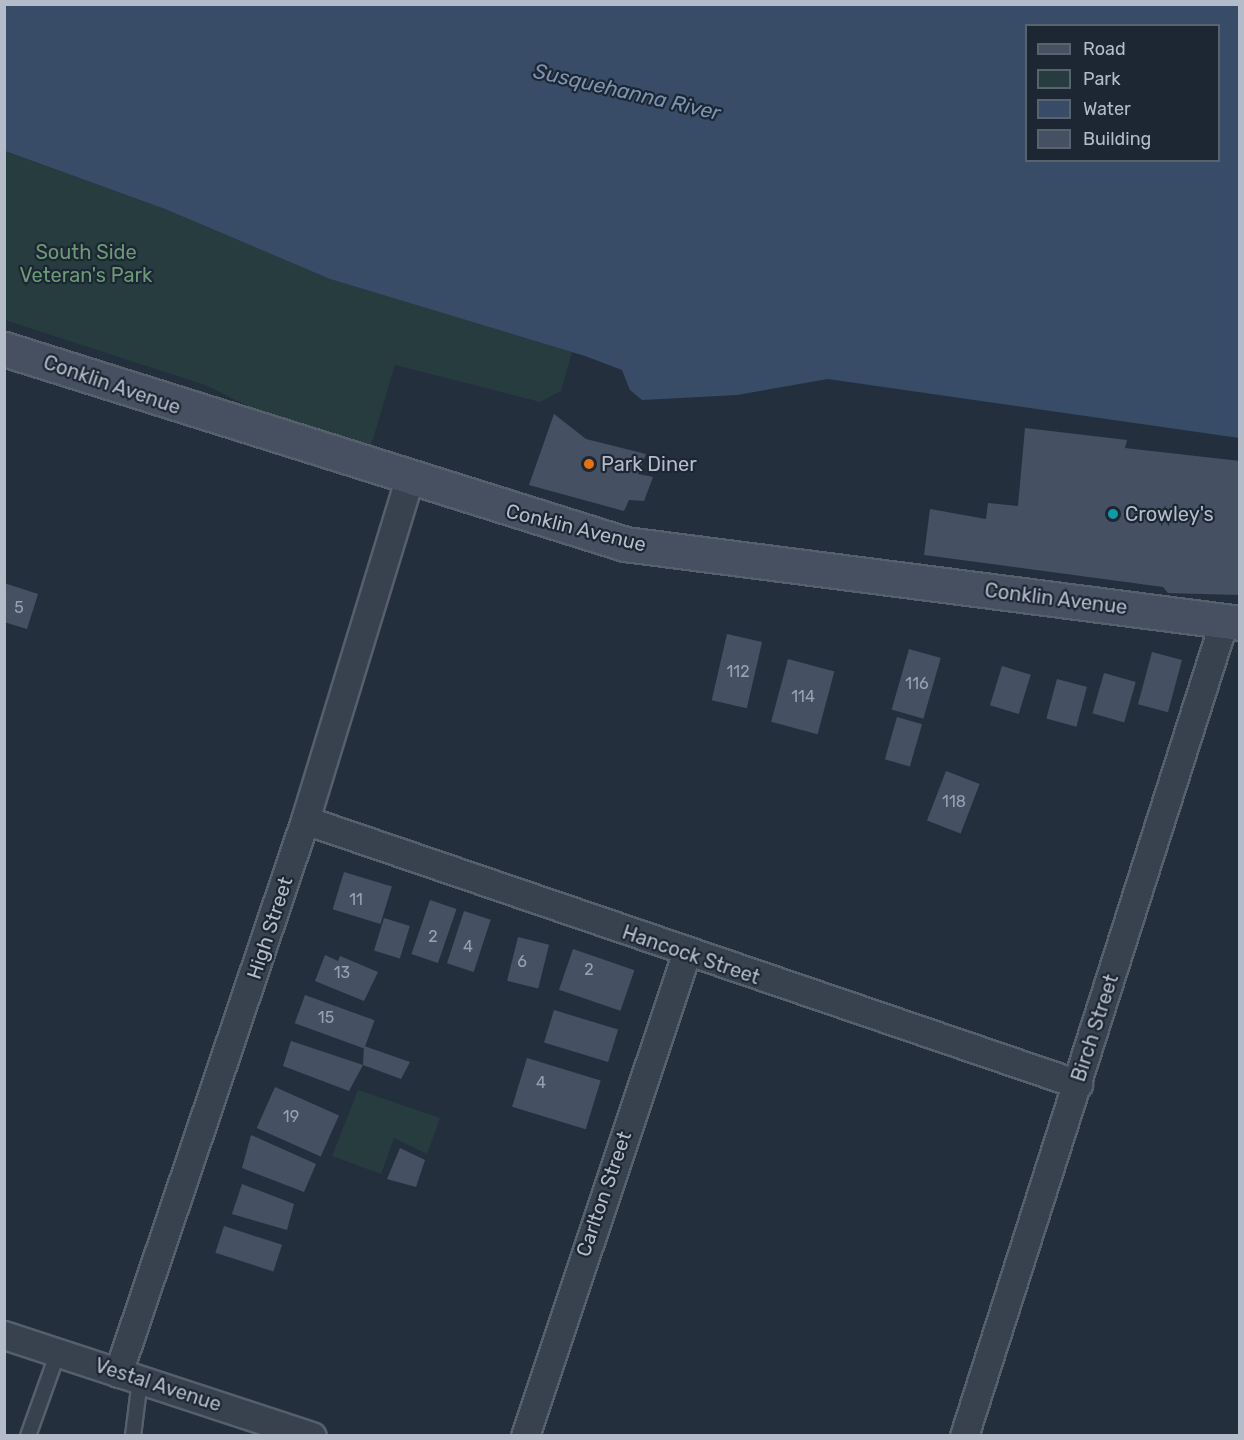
<!DOCTYPE html>
<html>
<head>
<meta charset="utf-8">
<style>
	body { margin:0 }
	#map { position:relative; width:1244px; height:1440px; overflow:hidden; background:#242f3e; font-family:Rubik,sans-serif }
	div>[style] { position:absolute }
	[style*='--x'] { left:calc(var(--x)*1px); top:calc(var(--y)*1px); width:calc(var(--w)*1px); rotate:calc(var(--a)*1deg) }
	.green>* { inset:0; background:#263c3f }
	.water>* { inset:0; background:#394c67 }
	.building>* { inset:0; background:#455162; transform-origin:0 0 }
	.roads { filter:drop-shadow(2px 0 #565f6c) drop-shadow(-2px 0 #565f6c) drop-shadow(0 2px #565f6c) drop-shadow(0 -2px #565f6c) }
	.lane>* { height:14px; margin:-7px; padding:0 7px; transform-origin:7px; border-radius:7px; background:#38414e }
	.street>* { height:27px; margin:-13.5px; padding:0 13.5px; transform-origin:13.5px; border-radius:13.5px; background:#38414e }
	.secondary>* { height:33px; margin:-16.5px; padding:0 16.5px; transform-origin:16.5px; border-radius:16.5px; background:#465061 }
	.dots>* { width:16px; height:16px; translate:-50% -50%; box-sizing:border-box; border:3px solid #1d2633; border-radius:50% }
	span { translate:-50% -50%; white-space:nowrap; text-align:center; line-height:1.15; -webkit-text-stroke:4.5px #1d2633; paint-order:stroke }
	.number-label { font-size:16px; color:#98a1af }
	.number-label span { -webkit-text-stroke-width:0 }
	.park-label { font-size:20px; color:#6b9a76 }
	.street-label { font-size:20px; color:#b4bcc9 }
	.poi-label { font-size:20px; color:#b4bcc9 }
	.left { translate:0 -50%; text-align:left }
	.water-label { font-size:21px; color:#7c92b1; font-style:italic }
	.frame { position:absolute; inset:0; border:6px solid #b4bcc9; pointer-events:none }
	.legend { position:absolute; left:1025px; top:24px; width:195px; height:138px; box-sizing:border-box; background:#1d2633; border:2px solid #59626f; margin:0; padding:8px 10px; list-style:none; font-size:18px; color:#b4bcc9 }
	.legend li { display:flex; align-items:center; gap:12px; height:30px }
	.legend b { width:30px; border:2px solid #59626f }
</style>
</head>
<body>
<div id="map">
	<div class="green">
		<div style="clip-path:polygon(4px 151px,165px 209px,330px 279px,572px 352px,561px 391px,540px 402px,395px 365px,370px 449px,273px 418px,205px 385px,5px 320px)"></div>
		<div style="clip-path:polygon(358px 1090px,440px 1118px,427px 1154px,394px 1138px,381px 1174px,332px 1156px)"></div>
	</div>
	<div class="water">
		<div style="clip-path:polygon(evenodd,4px 5px,1239px 5px,1239px 438px,828px 379px,737px 395px,642px 400px,630px 390px,622px 370px,585px 356px,330px 279px,165px 209px,5px 151px,4px 5px,1026px 26px,1218px 26px,1218px 160px,1026px 160px,1026px 26px)"></div>
	</div>
	<div class="building">
		<div style="clip-path:polygon(554px 414px,586px 439px,646px 454px,638px 474px,653px 477px,644px 501px,629px 500px,624px 511px,529px 485px)"></div>
		<div style="clip-path:polygon(1025px 428px,1127px 440px,1125px 448px,1240px 461px,1240px 595px,1168px 593px,1163px 587px,924px 555px,930px 509px,986px 519px,988px 503px,1018px 506px)"></div>
		<div style="clip-path:polygon(4px 583px,38px 594px,27px 629px,4px 622px)"></div>
		<div style="left:727px;top:634px;width:36px;height:68px;rotate:13deg"></div>
		<div style="left:909px;top:649px;width:33px;height:63px;rotate:16deg"></div>
		<div style="left:1152px;top:652px;width:31px;height:54px;rotate:15deg"></div>
		<div style="left:788px;top:659px;width:48px;height:65px;rotate:15deg"></div>
		<div style="left:1002px;top:666px;width:30px;height:41px;rotate:17deg"></div>
		<div style="left:1104px;top:673px;width:33px;height:42px;rotate:16deg"></div>
		<div style="left:1057px;top:679px;width:31px;height:41px;rotate:15deg"></div>
		<div style="left:897px;top:717px;width:26px;height:44px;rotate:16deg"></div>
		<div style="left:946px;top:771px;width:36px;height:53px;rotate:21deg"></div>
		<div style="left:344px;top:872px;width:50px;height:39px;rotate:17deg"></div>
		<div style="left:430px;top:900px;width:28px;height:57px;rotate:19deg"></div>
		<div style="left:464px;top:911px;width:28px;height:55px;rotate:18deg"></div>
		<div style="left:384px;top:918px;width:27px;height:34px;rotate:17deg"></div>
		<div style="left:518px;top:937px;width:32px;height:45px;rotate:14deg"></div>
		<div style="left:573px;top:949px;width:65px;height:43px;rotate:19deg"></div>
		<div style="clip-path:polygon(325px 955px,338px 961px,340px 956px,378px 972px,364px 1001px,315px 981px)"></div>
		<div style="left:305px;top:995px;width:74px;height:30px;rotate:20deg"></div>
		<div style="left:554px;top:1010px;width:67px;height:34px;rotate:17deg"></div>
		<div style="clip-path:polygon(291px 1041px,363px 1065px,349px 1091px,283px 1066px)"></div>
		<div style="clip-path:polygon(364px 1046px,410px 1062px,401px 1079px,363px 1065px)"></div>
		<div style="left:527px;top:1058px;width:77px;height:51px;rotate:17deg"></div>
		<div style="left:275px;top:1087px;width:70px;height:45px;rotate:24deg"></div>
		<div style="clip-path:polygon(251px 1135px,316px 1164px,304px 1192px,242px 1168px)"></div>
		<div style="clip-path:polygon(400px 1148px,425px 1160px,416px 1187px,387px 1179px)"></div>
		<div style="clip-path:polygon(242px 1184px,294px 1204px,287px 1230px,232px 1214px)"></div>
		<div style="left:224px;top:1226px;width:61px;height:28px;rotate:18deg"></div>
	</div>
	<div class="roads">
		<div class="lane">
			<div style="--x:28;--y:1436;--w:89;--a:-70.3"></div>
			<div style="--x:133;--y:1436;--w:56;--a:-82.9"></div>
		</div>
		<div class="street">
			<div style="--x:305;--y:820;--w:817;--a:18.86"></div>
			<div style="--x:4;--y:1335;--w:324;--a:18.2"></div>
			<div style="--x:118;--y:1373;--w:584;--a:-71.32"></div>
			<div style="--x:305;--y:820;--w:356;--a:-73"></div>
			<div style="--x:525;--y:1436;--w:508;--a:-71.53"></div>
			<div style="--x:964;--y:1436;--w:855;--a:-72.31"></div>
		</div>
		<div class="secondary">
			<div style="--x:4;--y:349;--w:651;--a:17.43"></div>
			<div style="--x:625;--y:544;--w:620;--a:7.32"></div>
		</div>
	</div>
	<div class="dots">
		<div style="left:589px;top:464px;background:#e8710a"></div>
		<div style="left:1113px;top:514px;background:#0f9aa8"></div>
	</div>
	<div class="number-label">
		<span style="left:19px;top:608px">5</span>
		<span style="left:738px;top:672px">112</span>
		<span style="left:917px;top:684px">116</span>
		<span style="left:803px;top:697px">114</span>
		<span style="left:954px;top:802px">118</span>
		<span style="left:356px;top:900px">11</span>
		<span style="left:433px;top:937px">2</span>
		<span style="left:468px;top:947px">4</span>
		<span style="left:522px;top:962px">6</span>
		<span style="left:589px;top:970px">2</span>
		<span style="left:342px;top:973px">13</span>
		<span style="left:326px;top:1018px">15</span>
		<span style="left:541px;top:1083px">4</span>
		<span style="left:291px;top:1117px">19</span>
	</div>
	<div class="park-label">
		<span style="left:86px;top:264px">South Side<br>Veteran's Park</span>
	</div>
	<div class="street-label">
		<span style="left:112px;top:385px;rotate:19deg">Conklin Avenue</span>
		<span style="left:576px;top:528px;rotate:14deg">Conklin Avenue</span>
		<span style="left:1056px;top:599px;rotate:7deg">Conklin Avenue</span>
		<span style="left:270px;top:928px;rotate:-72deg">High Street</span>
		<span style="left:691px;top:955px;rotate:19deg">Hancock Street</span>
		<span style="left:1095px;top:1028px;rotate:-72deg">Birch Street</span>
		<span style="left:604px;top:1194px;rotate:-71deg">Carlton Street</span>
		<span style="left:158px;top:1385px;rotate:18deg">Vestal Avenue</span>
	</div>
	<div class="poi-label">
		<span class="left" style="left:601px;top:464px">Park Diner</span>
		<span class="left" style="left:1125px;top:514px">Crowley's</span>
	</div>
	<div class="water-label">
		<span style="left:627px;top:92px;rotate:13deg">Susquehanna River</span>
	</div>
	<div class="frame"></div>
	<ul class="legend">
	<li><b style="height:8px;background:#465061"></b>Road</li>
	<li><b style="height:16px;background:#263c3f"></b>Park</li>
	<li><b style="height:16px;background:#394c67"></b>Water</li>
	<li><b style="height:16px;background:#455162"></b>Building</li>
	</ul>
</div>
</body>
</html>
